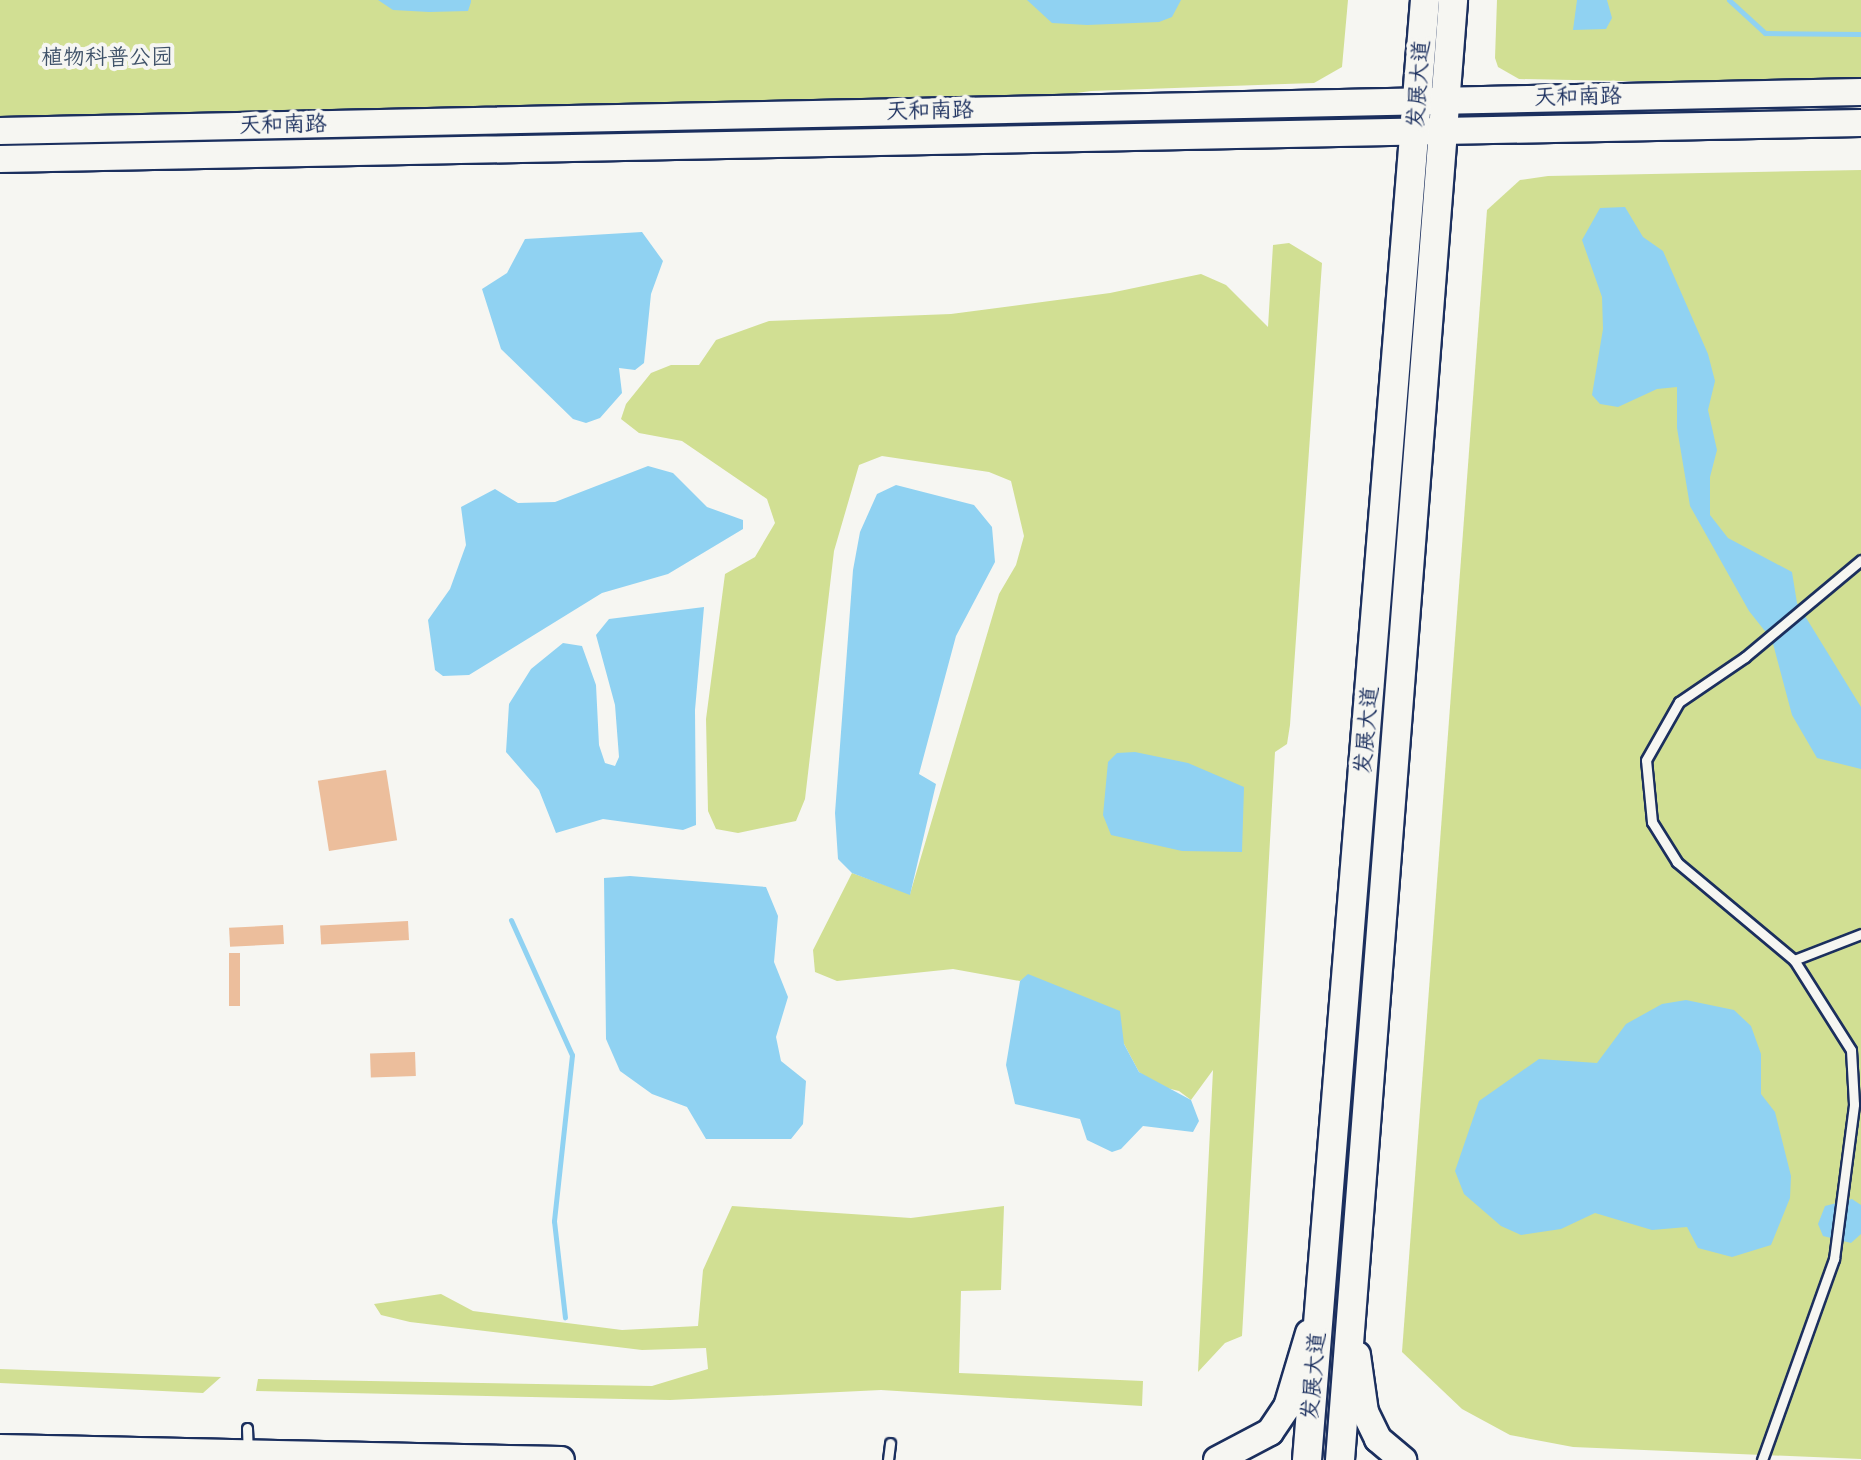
<!DOCTYPE html>
<html>
<head>
<meta charset="utf-8">
<style>
	body { margin:0 }
	#map { position:relative; width:1861px; height:1460px; overflow:hidden; background:#f6f6f2; font-family:Pangolin,"LXGW WenKai TC",sans-serif }
	div>[style] { position:absolute }
	[style*='--x'] { left:calc(var(--x)*1px); top:calc(var(--y)*1px); width:calc(var(--w)*1px); rotate:calc(var(--a)*1deg) }
	.green>* { inset:0; background:#d1df93 }
	.water>* { inset:0; background:#90d2f2 }
	.stream>* { height:5px; margin:-2.5px; padding:0 2.5px; transform-origin:2.5px; border-radius:2.5px; background:#90d2f2 }
	.building>* { inset:0; background:#ecbe9c; transform-origin:0 0 }
	.roads { filter:drop-shadow(2px 0 #1b2f5e) drop-shadow(-2px 0 #1b2f5e) drop-shadow(0 2px #1b2f5e) drop-shadow(0 -2px #1b2f5e) }
	.lane>* { height:9px; margin:-4.5px; padding:0 4.5px; transform-origin:4.5px; border-radius:4.5px; background:#f6f6f2 }
	.secondary>* { height:26px; margin:-13px; padding:0 13px; transform-origin:13px; border-radius:13px; background:#f6f6f2 }
	.primary>* { height:28px; margin:-14px; padding:0 14px; transform-origin:14px; border-radius:14px; background:#f6f6f2 }
	span { translate:-50% -50%; white-space:nowrap; text-align:center; line-height:1.15; -webkit-text-stroke:8px #f6f6f2; paint-order:stroke }
	.park-label { font-size:22px; color:#3f5269 }
	.street-label { font-size:22px; color:#1b2f5e }
</style>
</head>
<body>
<div id="map">
	<div class="green">
		<div style="clip-path:polygon(0 0,1348px 0,1342px 67px,1314px 83px,1091px 91px,1047px 97px,0 119px)"></div>
		<div style="clip-path:polygon(1497px 0,1861px 0,1861px 86px,1519px 79px,1498px 67px,1495px 58px)"></div>
		<div style="clip-path:polygon(1861px 170px,1861px 1459px,1573px 1447px,1510px 1435px,1462px 1409px,1402px 1352px,1487px 210px,1520px 180px,1548px 176px)"></div>
		<div style="clip-path:polygon(1289px 243px,1322px 263px,1290px 725px,1287px 744px,1275px 752px,1242px 1336px,1225px 1343px,1198px 1372px,1213px 1070px,1191px 1100px,1179px 1091px,1158px 1086px,1139px 1072px,1124px 1044px,1029px 975px,1020px 981px,953px 969px,837px 981px,815px 972px,813px 950px,852px 873px,910px 894px,999px 594px,1016px 565px,1024px 536px,1011px 481px,989px 472px,882px 456px,859px 465px,834px 551px,805px 799px,796px 821px,738px 833px,716px 829px,708px 811px,706px 719px,725px 574px,755px 557px,775px 523px,767px 499px,682px 441px,639px 433px,621px 419px,626px 404px,651px 373px,671px 365px,699px 365px,716px 340px,769px 321px,951px 314px,1110px 293px,1201px 274px,1226px 285px,1268px 327px,1273px 245px)"></div>
		<div style="clip-path:polygon(732px 1206px,911px 1218px,1004px 1206px,1001px 1290px,961px 1291px,959px 1373px,1143px 1381px,1142px 1406px,881px 1390px,670px 1400px,256px 1391px,258px 1379px,652px 1386px,708px 1369px,706px 1348px,642px 1350px,410px 1322px,381px 1315px,374px 1304px,441px 1294px,473px 1311px,622px 1330px,698px 1326px,703px 1270px)"></div>
		<div style="clip-path:polygon(0 1369px,221px 1377px,203px 1393px,0 1383px)"></div>
	</div>
	<div class="water">
		<div style="clip-path:polygon(378px 0,471px 0,471px 2px,468px 11px,429px 12px,393px 10px)"></div>
		<div style="clip-path:polygon(1027px 0,1181px 0,1172px 17px,1159px 22px,1087px 25px,1052px 23px)"></div>
		<div style="clip-path:polygon(1577px 0,1607px 0,1612px 18px,1606px 29px,1573px 30px)"></div>
		<div style="clip-path:polygon(1625px 207px,1643px 237px,1663px 251px,1708px 354px,1715px 381px,1708px 410px,1717px 450px,1710px 477px,1710px 515px,1728px 538px,1792px 572px,1797px 603px,1861px 707px,1861px 769px,1817px 758px,1792px 715px,1772px 640px,1749px 611px,1690px 506px,1677px 428px,1677px 387px,1657px 389px,1618px 407px,1600px 404px,1592px 395px,1603px 329px,1602px 297px,1582px 240px,1600px 208px)"></div>
		<div style="clip-path:polygon(642px 232px,663px 261px,651px 294px,644px 363px,635px 370px,619px 368px,622px 393px,600px 418px,586px 423px,573px 419px,501px 349px,482px 289px,507px 273px,525px 239px)"></div>
		<div style="clip-path:polygon(648px 466px,673px 473px,707px 507px,743px 520px,743px 529px,668px 574px,602px 593px,469px 675px,443px 676px,435px 670px,428px 620px,450px 589px,466px 545px,461px 507px,495px 489px,518px 503px,555px 502px)"></div>
		<div style="clip-path:polygon(896px 485px,974px 505px,992px 527px,995px 562px,956px 636px,919px 774px,936px 784px,910px 895px,852px 873px,838px 859px,835px 813px,853px 570px,860px 532px,877px 494px)"></div>
		<div style="clip-path:polygon(704px 607px,695px 710px,696px 825px,683px 830px,603px 819px,556px 833px,539px 790px,506px 752px,509px 704px,531px 669px,563px 643px,582px 646px,596px 685px,599px 745px,605px 763px,615px 766px,619px 757px,615px 705px,596px 635px,609px 619px)"></div>
		<div style="clip-path:polygon(1135px 752px,1188px 763px,1244px 787px,1242px 852px,1182px 851px,1111px 835px,1103px 815px,1108px 762px,1117px 753px)"></div>
		<div style="clip-path:polygon(630px 876px,766px 887px,778px 916px,774px 962px,788px 997px,776px 1037px,781px 1061px,806px 1081px,803px 1124px,791px 1139px,706px 1139px,687px 1107px,652px 1094px,620px 1071px,606px 1039px,604px 878px)"></div>
		<div style="clip-path:polygon(1028px 974px,1120px 1011px,1124px 1044px,1139px 1072px,1191px 1100px,1199px 1121px,1193px 1132px,1143px 1126px,1121px 1149px,1112px 1152px,1087px 1140px,1080px 1119px,1015px 1104px,1006px 1065px,1020px 981px)"></div>
		<div style="clip-path:polygon(1686px 1000px,1734px 1010px,1751px 1026px,1761px 1054px,1761px 1094px,1775px 1112px,1791px 1176px,1790px 1198px,1771px 1245px,1732px 1257px,1698px 1248px,1687px 1227px,1652px 1230px,1595px 1213px,1561px 1229px,1521px 1235px,1501px 1226px,1464px 1194px,1455px 1171px,1479px 1101px,1539px 1059px,1597px 1063px,1626px 1024px,1662px 1004px)"></div>
		<div style="clip-path:polygon(1852px 1199px,1861px 1205px,1861px 1234px,1851px 1243px,1823px 1236px,1818px 1224px,1825px 1206px)"></div>
	</div>
	<div class="stream">
		<div style="--x:1729;--y:0;--w:49;--a:42.5"></div>
		<div style="--x:1765;--y:33;--w:96;--a:0.6"></div>
		<div style="--x:511;--y:920;--w:148;--a:65.7"></div>
		<div style="--x:572;--y:1055;--w:167;--a:96.2"></div>
		<div style="--x:554;--y:1221;--w:97;--a:83.5"></div>
	</div>
	<div class="building">
		<div style="left:386px;top:770px;width:71px;height:69px;rotate:81deg"></div>
		<div style="left:408px;top:921px;width:19px;height:88px;rotate:87deg"></div>
		<div style="left:283px;top:925px;width:19px;height:54px;rotate:87deg"></div>
		<div style="left:229px;top:953px;width:11px;height:53px"></div>
		<div style="left:415px;top:1052px;width:24px;height:45px;rotate:88deg"></div>
	</div>
	<div class="roads">
		<div class="lane">
			<div style="--x:1794;--y:960;--w:72;--a:-21.2"></div>
			<div style="--x:247;--y:1428;--w:25;--a:88"></div>
			<div style="--x:888;--y:1460;--w:17;--a:-83"></div>
			<div style="--x:1762;--y:1460;--w:214;--a:-70.3"></div>
			<div style="--x:1834;--y:1259;--w:156;--a:-82.6"></div>
			<div style="--x:1854;--y:1104;--w:54;--a:-93.2"></div>
			<div style="--x:1851;--y:1050;--w:107;--a:-122.3"></div>
			<div style="--x:1794;--y:960;--w:153;--a:-140.1"></div>
			<div style="--x:1677;--y:862;--w:47;--a:-122"></div>
			<div style="--x:1652;--y:822;--w:62;--a:-95.5"></div>
			<div style="--x:1646;--y:760;--w:67;--a:-60.4"></div>
			<div style="--x:1679;--y:702;--w:80;--a:-34.3"></div>
			<div style="--x:1745;--y:657;--w:151;--a:-39.9"></div>
		</div>
		<div class="secondary">
			<div style="--x:0;--y:131;--w:1861;--a:-1.2"></div>
			<div style="--x:0;--y:159;--w:1861;--a:-1.11"></div>
			<div style="--x:1357;--y:1355;--w:58;--a:82"></div>
			<div style="--x:1365;--y:1412;--w:30;--a:64"></div>
			<div style="--x:1378;--y:1439;--w:33;--a:40"></div>
			<div style="--x:0;--y:1448;--w:561;--a:1.23"></div>
			<div style="--x:1217;--y:1460;--w:60;--a:-27.8"></div>
			<div style="--x:1270;--y:1432;--w:30;--a:-56"></div>
			<div style="--x:1287;--y:1407;--w:77;--a:-73.4"></div>
		</div>
		<div class="primary">
			<div style="--x:1307;--y:1460;--w:1465;--a:-85.38"></div>
			<div style="--x:1340;--y:1460;--w:1464;--a:-85.57"></div>
		</div>
	</div>
	<div class="park-label">
		<span style="left:107px;top:58px">植物科普公园</span>
	</div>
	<div class="street-label">
		<span style="left:1419px;top:84px;rotate:-86deg">发展大道</span>
		<span style="left:1578px;top:97px;rotate:-1deg">天和南路</span>
		<span style="left:930px;top:111px;rotate:-1deg">天和南路</span>
		<span style="left:283px;top:125px;rotate:-1deg">天和南路</span>
		<span style="left:1367px;top:730px;rotate:-85deg">发展大道</span>
		<span style="left:1314px;top:1376px;rotate:-85deg">发展大道</span>
	</div>
</div>
</body>
</html>
